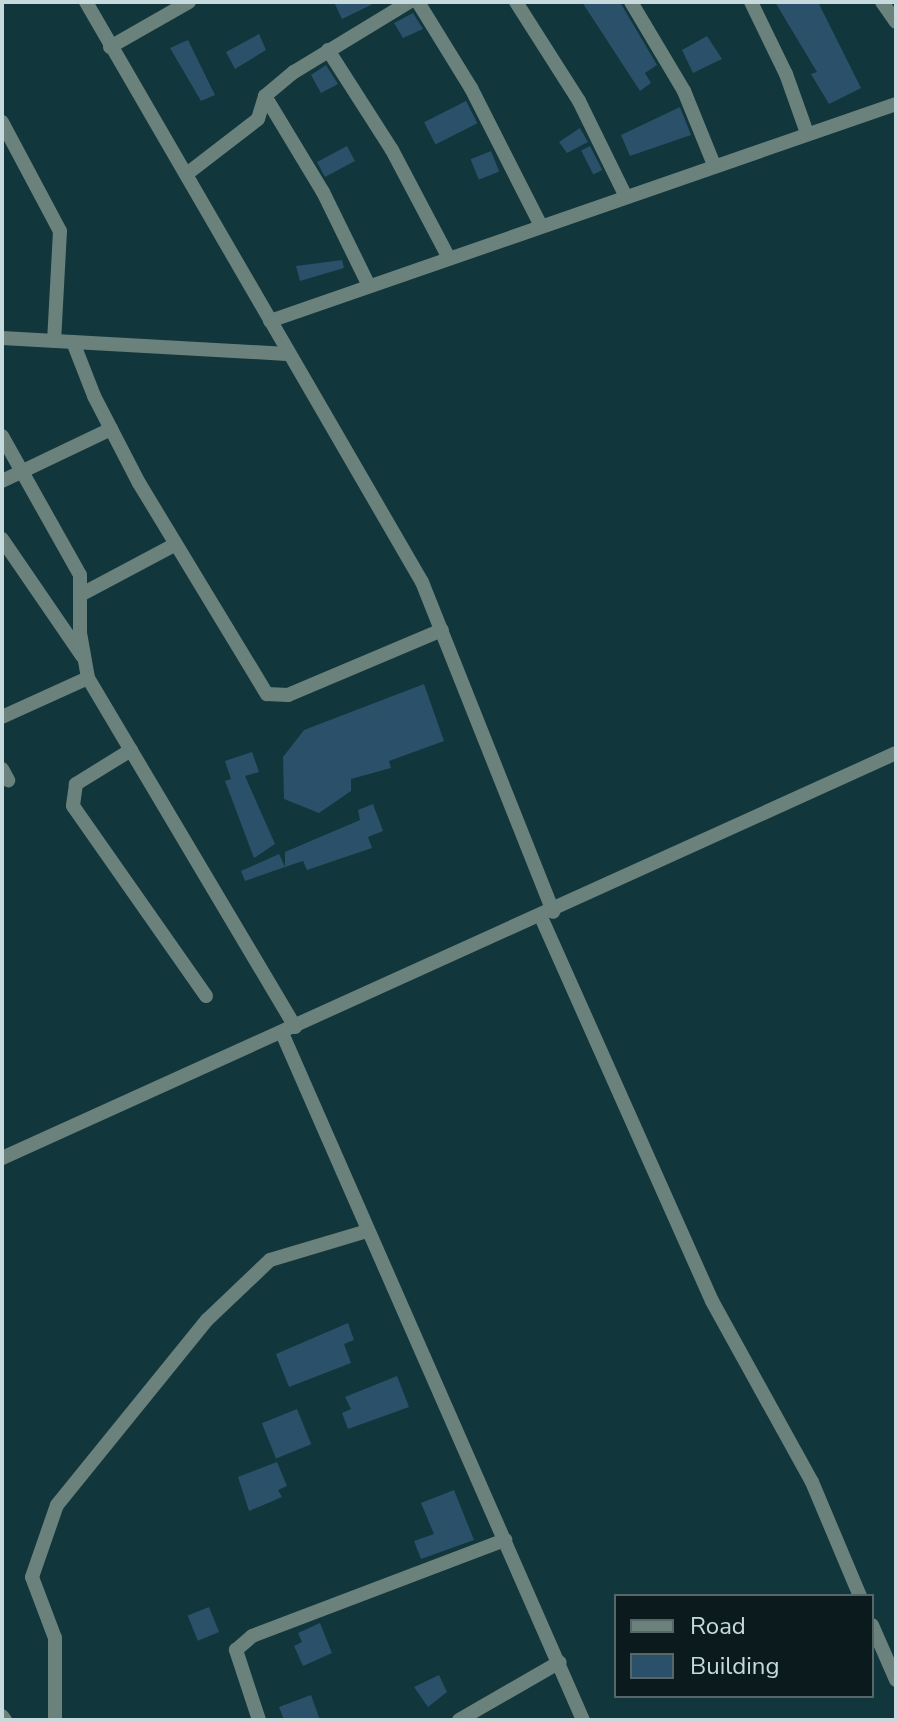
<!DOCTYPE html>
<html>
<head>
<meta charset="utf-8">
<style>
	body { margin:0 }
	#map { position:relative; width:898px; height:1722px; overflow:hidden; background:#11363b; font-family:"Nunito Sans",sans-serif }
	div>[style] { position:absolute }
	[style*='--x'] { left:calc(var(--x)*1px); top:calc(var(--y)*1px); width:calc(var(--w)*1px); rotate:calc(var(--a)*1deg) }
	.building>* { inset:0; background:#2a5169; transform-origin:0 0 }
	.street>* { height:14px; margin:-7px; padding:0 7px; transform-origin:7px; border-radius:7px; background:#6b817c }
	span { translate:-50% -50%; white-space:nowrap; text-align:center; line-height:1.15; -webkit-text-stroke:6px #0b1b1d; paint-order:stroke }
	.frame { position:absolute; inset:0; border:4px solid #c6d9dc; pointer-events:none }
	.legend { position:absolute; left:614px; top:1594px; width:260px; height:104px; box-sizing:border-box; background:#0b1b1d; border:2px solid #566769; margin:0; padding:10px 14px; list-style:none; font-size:24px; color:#c6d9dc }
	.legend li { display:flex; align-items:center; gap:16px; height:40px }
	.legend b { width:40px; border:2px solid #566769 }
</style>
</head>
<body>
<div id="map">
	<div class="building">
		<div style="clip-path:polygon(334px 2px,377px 2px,342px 19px)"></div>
		<div style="clip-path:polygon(582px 2px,620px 2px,657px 65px,645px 73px,651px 83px,640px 91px)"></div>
		<div style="clip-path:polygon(775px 2px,818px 2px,861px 88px,829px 104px,811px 74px,817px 72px)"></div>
		<div style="clip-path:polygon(413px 13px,423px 29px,403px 38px,394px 23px)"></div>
		<div style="clip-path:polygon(259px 34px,266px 50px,235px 69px,226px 52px)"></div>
		<div style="clip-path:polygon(707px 36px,722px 59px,693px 73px,682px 50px)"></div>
		<div style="clip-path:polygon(188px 40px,215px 95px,201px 101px,170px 48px)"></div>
		<div style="clip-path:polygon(326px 65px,338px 84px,321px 93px,311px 75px)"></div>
		<div style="left:466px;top:101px;width:25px;height:47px;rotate:63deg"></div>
		<div style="clip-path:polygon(680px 107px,691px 135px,630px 156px,621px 135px)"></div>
		<div style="clip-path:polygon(580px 128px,588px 142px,567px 153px,559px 142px)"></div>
		<div style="left:347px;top:146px;width:17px;height:34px;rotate:62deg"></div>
		<div style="left:590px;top:146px;width:27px;height:10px;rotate:63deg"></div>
		<div style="left:491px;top:151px;width:22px;height:22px;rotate:68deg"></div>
		<div style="clip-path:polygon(342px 260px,344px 268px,300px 281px,296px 266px)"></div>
		<div style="clip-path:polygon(424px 684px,444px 741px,389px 761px,391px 768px,351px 779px,351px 791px,319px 813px,284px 799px,283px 757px,304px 730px)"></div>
		<div style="clip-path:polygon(252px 752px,259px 772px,245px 776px,275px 844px,254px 858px,225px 781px,231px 779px,225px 761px)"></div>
		<div style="clip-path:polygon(373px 804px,383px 831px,368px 837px,372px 848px,307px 870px,303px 861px,285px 867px,285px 852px,360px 820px,358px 810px)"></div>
		<div style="clip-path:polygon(279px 854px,285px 867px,245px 881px,241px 871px)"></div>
		<div style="clip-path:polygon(348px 1323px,354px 1340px,344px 1344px,351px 1363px,289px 1387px,276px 1354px)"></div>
		<div style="clip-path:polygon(397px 1376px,409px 1407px,348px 1429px,342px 1413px,351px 1409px,345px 1397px)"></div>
		<div style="left:297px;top:1409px;width:38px;height:38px;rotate:68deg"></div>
		<div style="clip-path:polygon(277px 1462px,287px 1486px,278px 1490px,282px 1497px,249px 1511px,238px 1477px)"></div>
		<div style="clip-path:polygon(454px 1490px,474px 1540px,421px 1559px,414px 1541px,434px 1534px,421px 1503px)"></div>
		<div style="left:209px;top:1607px;width:27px;height:23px;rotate:68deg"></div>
		<div style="clip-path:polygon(320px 1623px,332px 1653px,303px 1666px,294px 1646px,302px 1642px,298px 1633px)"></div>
		<div style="clip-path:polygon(439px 1675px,447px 1692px,428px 1707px,414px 1687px)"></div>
		<div style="clip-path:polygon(311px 1695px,320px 1720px,284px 1720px,279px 1707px)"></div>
	</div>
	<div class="street">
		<div style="--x:86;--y:2;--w:670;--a:59.92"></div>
		<div style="--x:422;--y:582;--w:355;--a:68.3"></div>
		<div style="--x:418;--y:2;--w:101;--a:58.4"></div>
		<div style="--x:471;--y:88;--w:153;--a:63.1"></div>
		<div style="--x:516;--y:2;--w:117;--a:57.5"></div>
		<div style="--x:579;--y:101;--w:105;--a:63.9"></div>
		<div style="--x:631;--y:2;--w:104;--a:59.2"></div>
		<div style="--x:684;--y:91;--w:80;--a:67.9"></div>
		<div style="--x:751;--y:2;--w:80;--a:64.1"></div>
		<div style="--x:786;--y:74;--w:63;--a:70.4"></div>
		<div style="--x:882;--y:2;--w:24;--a:55"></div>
		<div style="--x:110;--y:47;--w:91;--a:-29.7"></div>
		<div style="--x:328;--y:50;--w:119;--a:57.4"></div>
		<div style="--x:392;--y:150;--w:120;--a:62.2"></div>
		<div style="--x:265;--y:96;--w:112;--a:58.9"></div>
		<div style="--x:323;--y:192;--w:105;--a:63.9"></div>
		<div style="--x:265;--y:96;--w:38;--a:-40"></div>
		<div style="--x:294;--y:72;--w:135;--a:-31.3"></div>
		<div style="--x:2;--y:122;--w:123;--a:62"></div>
		<div style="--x:60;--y:231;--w:110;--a:93.1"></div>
		<div style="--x:188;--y:173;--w:88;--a:-37.6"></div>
		<div style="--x:258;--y:119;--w:24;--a:-73"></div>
		<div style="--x:270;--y:321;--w:663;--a:-19.12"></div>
		<div style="--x:2;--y:338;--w:285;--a:3.2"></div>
		<div style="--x:73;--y:342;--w:58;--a:68.7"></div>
		<div style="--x:94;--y:396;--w:98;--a:62.7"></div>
		<div style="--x:139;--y:483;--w:247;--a:58.8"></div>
		<div style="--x:267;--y:694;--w:21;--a:3"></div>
		<div style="--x:288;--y:695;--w:167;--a:-22.9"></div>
		<div style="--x:2;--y:436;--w:159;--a:60.7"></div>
		<div style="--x:80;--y:575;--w:58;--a:90"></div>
		<div style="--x:80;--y:633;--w:46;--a:79.9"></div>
		<div style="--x:88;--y:678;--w:406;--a:59.3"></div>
		<div style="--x:2;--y:481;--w:121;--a:-25.5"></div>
		<div style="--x:2;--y:539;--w:142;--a:55.6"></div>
		<div style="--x:82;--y:594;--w:106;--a:-28"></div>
		<div style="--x:2;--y:717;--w:94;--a:-24.4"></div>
		<div style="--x:131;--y:750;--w:65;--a:148.3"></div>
		<div style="--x:76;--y:784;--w:22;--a:98"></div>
		<div style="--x:73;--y:806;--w:232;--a:55"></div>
		<div style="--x:2;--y:769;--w:13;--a:61"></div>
		<div style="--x:541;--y:917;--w:420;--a:66"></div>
		<div style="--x:712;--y:1301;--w:207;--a:61.1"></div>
		<div style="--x:812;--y:1482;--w:124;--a:67.2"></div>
		<div style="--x:282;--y:1033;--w:750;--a:66.34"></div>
		<div style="--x:2;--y:1158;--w:981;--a:-24.37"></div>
		<div style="--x:872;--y:1625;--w:60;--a:66.4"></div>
		<div style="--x:2;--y:1716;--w:5;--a:53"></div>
		<div style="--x:55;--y:1720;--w:82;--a:-90"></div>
		<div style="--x:55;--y:1638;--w:65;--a:-110.7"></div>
		<div style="--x:32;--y:1577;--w:76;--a:-70.9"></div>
		<div style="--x:57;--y:1505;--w:238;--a:-51"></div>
		<div style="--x:207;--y:1320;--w:87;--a:-43.6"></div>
		<div style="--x:270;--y:1260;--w:101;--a:-16.6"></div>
		<div style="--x:259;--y:1720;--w:74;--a:-108.2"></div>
		<div style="--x:236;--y:1650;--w:21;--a:-41"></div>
		<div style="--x:252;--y:1636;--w:271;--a:-20.8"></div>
		<div style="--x:459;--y:1720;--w:116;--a:-29.9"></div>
	</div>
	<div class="frame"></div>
	<ul class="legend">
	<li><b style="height:10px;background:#6b817c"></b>Road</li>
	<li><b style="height:22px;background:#2a5169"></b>Building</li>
	</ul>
</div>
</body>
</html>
